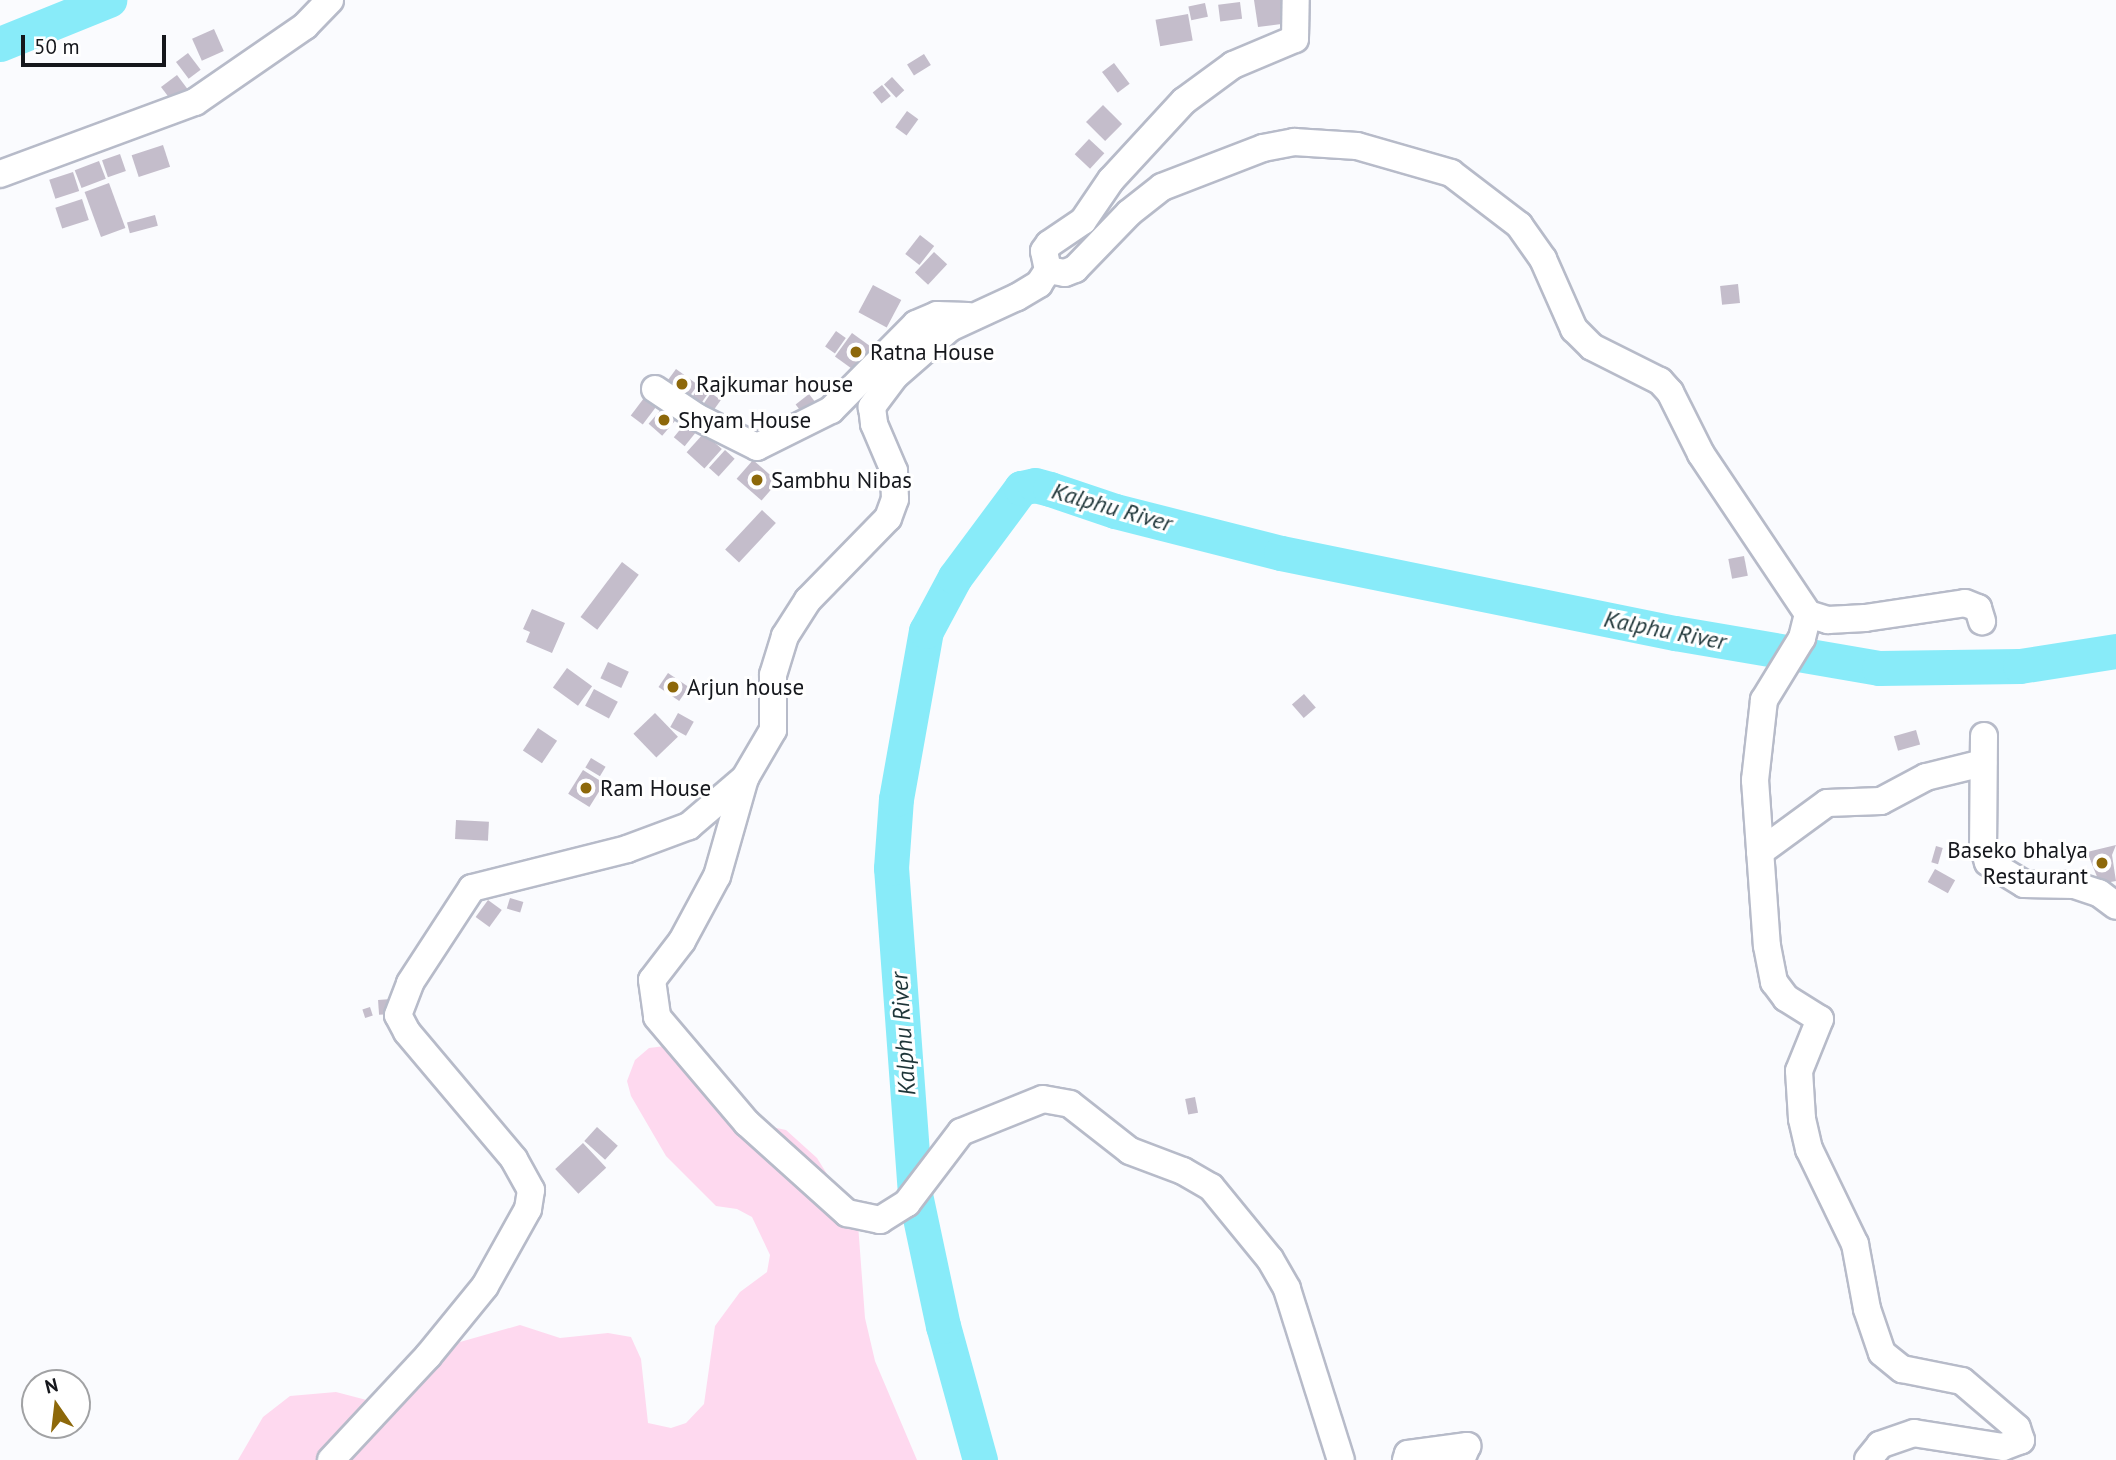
<!DOCTYPE html>
<html>
<head>
<meta charset="utf-8">
<style>
	body { margin:0 }
	#map { position:relative; width:2116px; height:1460px; overflow:hidden; background:#fafbfe; font-family:"PT Sans",sans-serif }
	div>[style] { position:absolute }
	[style*='--x'] { left:calc(var(--x)*1px); top:calc(var(--y)*1px); width:calc(var(--w)*1px); rotate:calc(var(--a)*1deg) }
	.green>* { inset:0; background:#fed9ef }
	.river>* { height:35px; margin:-17.5px; padding:0 17.5px; transform-origin:17.5px; border-radius:17.5px; background:#88ebf9 }
	.building>* { inset:0; background:#c4bdcb; transform-origin:0 0 }
	.roads { filter:drop-shadow(2px 0 #b7bbc9) drop-shadow(-2px 0 #b7bbc9) drop-shadow(0 2px #b7bbc9) drop-shadow(0 -2px #b7bbc9) }
	.minor>* { height:26px; margin:-13px; padding:0 13px; transform-origin:13px; border-radius:13px; background:#fff }
	.dots>* { width:19px; height:19px; translate:-50% -50%; box-sizing:border-box; border:4px solid #fff; border-radius:50% }
	span { translate:-50% -50%; white-space:nowrap; text-align:center; line-height:1.15; -webkit-text-stroke:6px #fff; paint-order:stroke }
	.poi-label { font-size:23px; color:#15171c }
	.left { translate:0 -50%; text-align:left }
	.right { translate:-100% -50%; text-align:right }
	.water-label { font-size:24px; color:#1e3538; font-style:italic }
	.north { position:absolute; left:21px; top:1369px; width:70px; height:70px; box-sizing:border-box; background:#fff; border:2px solid #a1a2a4; border-radius:50%; rotate:346deg; font-size:19px; font-weight:700; line-height:28px; text-align:center; color:#15171c }
	.north::after { content:''; display:block; margin:auto; width:24px; height:32px; background:#8d680a; clip-path:polygon(50% 0,100% 100%,50% 72%,0 100%) }
	.scale { position:absolute; left:21px; top:35px; width:145px; height:32px; box-sizing:border-box; border:4px solid #15171c; border-top:0; padding-left:9px; font-size:21px; line-height:24px; white-space:nowrap; color:#15171c; -webkit-text-stroke:5px #fff; paint-order:stroke }
</style>
</head>
<body>
<div id="map">
	<div class="green">
		<div style="clip-path:polygon(665px 1046px,767px 1126px,786px 1130px,817px 1158px,858px 1224px,865px 1318px,875px 1361px,917px 1460px,238px 1460px,263px 1417px,290px 1396px,336px 1392px,378px 1403px,428px 1372px,460px 1342px,520px 1325px,560px 1338px,608px 1333px,631px 1337px,641px 1359px,648px 1423px,671px 1428px,686px 1423px,704px 1404px,715px 1326px,740px 1292px,767px 1272px,770px 1255px,752px 1217px,737px 1209px,716px 1206px,666px 1156px,631px 1096px,627px 1081px,635px 1060px,649px 1048px)"></div>
	</div>
	<div class="river">
		<div style="--x:0;--y:44;--w:118;--a:-22"></div>
		<div style="--x:980;--y:1460;--w:139;--a:-105.4"></div>
		<div style="--x:943;--y:1326;--w:135;--a:-102"></div>
		<div style="--x:915;--y:1194;--w:327;--a:-94.2"></div>
		<div style="--x:891;--y:868;--w:69;--a:-85.9"></div>
		<div style="--x:896;--y:799;--w:171;--a:-79.9"></div>
		<div style="--x:926;--y:631;--w:61;--a:-61.8"></div>
		<div style="--x:955;--y:577;--w:111;--a:-53.4"></div>
		<div style="--x:1021;--y:488;--w:14;--a:-12"></div>
		<div style="--x:1035;--y:485;--w:16;--a:15"></div>
		<div style="--x:1050;--y:489;--w:69;--a:18.7"></div>
		<div style="--x:1115;--y:511;--w:171;--a:14.2"></div>
		<div style="--x:1281;--y:553;--w:402;--a:11.5"></div>
		<div style="--x:1675;--y:633;--w:207;--a:9.7"></div>
		<div style="--x:1879;--y:668;--w:141;--a:-0.8"></div>
		<div style="--x:2020;--y:666;--w:97;--a:-8.9"></div>
	</div>
	<div class="building">
		<div style="clip-path:polygon(1254px 0,1285px 0,1289px 23px,1258px 27px)"></div>
		<div style="left:1240px;top:2px;width:17px;height:22px;rotate:83deg"></div>
		<div style="left:1205px;top:3px;width:14px;height:17px;rotate:78deg"></div>
		<div style="left:1188px;top:14px;width:27px;height:33px;rotate:80deg"></div>
		<div style="left:214px;top:29px;width:24px;height:24px;rotate:66deg"></div>
		<div style="left:188px;top:53px;width:21px;height:15px;rotate:53deg"></div>
		<div style="left:924px;top:54px;width:13px;height:20px;rotate:58deg"></div>
		<div style="left:1114px;top:63px;width:26px;height:15px;rotate:53deg"></div>
		<div style="left:177px;top:75px;width:20px;height:20px;rotate:53deg"></div>
		<div style="left:892px;top:77px;width:18px;height:11px;rotate:47deg"></div>
		<div style="left:882px;top:85px;width:14px;height:12px;rotate:51deg"></div>
		<div style="left:1103px;top:105px;width:27px;height:24px;rotate:45deg"></div>
		<div style="left:907px;top:111px;width:14px;height:20px;rotate:36deg"></div>
		<div style="left:1089px;top:139px;width:21px;height:21px;rotate:43deg"></div>
		<div style="left:163px;top:145px;width:23px;height:33px;rotate:72deg"></div>
		<div style="left:120px;top:154px;width:18px;height:19px;rotate:71deg"></div>
		<div style="left:99px;top:161px;width:19px;height:26px;rotate:69deg"></div>
		<div style="left:73px;top:172px;width:20px;height:25px;rotate:72deg"></div>
		<div style="left:109px;top:183px;width:48px;height:26px;rotate:70deg"></div>
		<div style="left:82px;top:199px;width:22px;height:28px;rotate:72deg"></div>
		<div style="left:155px;top:215px;width:11px;height:29px;rotate:75deg"></div>
		<div style="left:920px;top:235px;width:18px;height:24px;rotate:38deg"></div>
		<div style="left:934px;top:252px;width:18px;height:28px;rotate:43deg"></div>
		<div style="left:1738px;top:284px;width:19px;height:18px;rotate:84deg"></div>
		<div style="left:873px;top:285px;width:32px;height:31px;rotate:28deg"></div>
		<div style="left:836px;top:331px;width:12px;height:19px;rotate:35deg"></div>
		<div style="left:852px;top:333px;width:29px;height:29px;rotate:36deg"></div>
		<div style="left:676px;top:369px;width:27px;height:18px;rotate:36deg"></div>
		<div style="left:699px;top:387px;width:11px;height:17px;rotate:34deg"></div>
		<div style="left:711px;top:393px;width:12px;height:17px;rotate:35deg"></div>
		<div style="left:809px;top:394px;width:11px;height:17px;rotate:52deg"></div>
		<div style="left:644px;top:398px;width:15px;height:22px;rotate:37deg"></div>
		<div style="left:665px;top:405px;width:18px;height:25px;rotate:41deg"></div>
		<div style="left:777px;top:414px;width:14px;height:21px;rotate:60deg"></div>
		<div style="left:687px;top:421px;width:14px;height:21px;rotate:39deg"></div>
		<div style="left:704px;top:433px;width:24px;height:26px;rotate:42deg"></div>
		<div style="left:725px;top:450px;width:13px;height:24px;rotate:42deg"></div>
		<div style="left:753px;top:460px;width:33px;height:25px;rotate:41deg"></div>
		<div style="left:762px;top:510px;width:19px;height:54px;rotate:43deg"></div>
		<div style="left:1744px;top:556px;width:20px;height:16px;rotate:79deg"></div>
		<div style="left:622px;top:562px;width:21px;height:69px;rotate:37deg"></div>
		<div style="clip-path:polygon(532px 609px,565px 623px,552px 653px,526px 642px,530px 632px,523px 629px)"></div>
		<div style="left:608px;top:662px;width:23px;height:18px;rotate:25deg"></div>
		<div style="left:567px;top:668px;width:31px;height:24px;rotate:36deg"></div>
		<div style="left:668px;top:673px;width:25px;height:17px;rotate:34deg"></div>
		<div style="left:594px;top:689px;width:27px;height:19px;rotate:28deg"></div>
		<div style="left:1304px;top:694px;width:18px;height:16px;rotate:49deg"></div>
		<div style="left:655px;top:713px;width:33px;height:30px;rotate:46deg"></div>
		<div style="left:678px;top:713px;width:18px;height:16px;rotate:29deg"></div>
		<div style="left:538px;top:728px;width:23px;height:27px;rotate:34deg"></div>
		<div style="left:1916px;top:730px;width:15px;height:23px;rotate:74deg"></div>
		<div style="left:591px;top:758px;width:17px;height:11px;rotate:31deg"></div>
		<div style="left:583px;top:770px;width:25px;height:28px;rotate:32deg"></div>
		<div style="left:456px;top:820px;width:33px;height:19px;rotate:3deg"></div>
		<div style="clip-path:polygon(2116px 845px,2112px 855px,2116px 881px,2100px 884px,2087px 852px)"></div>
		<div style="left:1936px;top:846px;width:7px;height:17px;rotate:16deg"></div>
		<div style="left:1935px;top:869px;width:23px;height:15px;rotate:29deg"></div>
		<div style="left:510px;top:898px;width:14px;height:11px;rotate:17deg"></div>
		<div style="left:488px;top:900px;width:17px;height:21px;rotate:36deg"></div>
		<div style="left:391px;top:999px;width:15px;height:13px;rotate:86deg"></div>
		<div style="left:370px;top:1007px;width:9px;height:8px;rotate:72deg"></div>
		<div style="left:1195px;top:1097px;width:16px;height:10px;rotate:79deg"></div>
		<div style="left:597px;top:1127px;width:28px;height:19px;rotate:42deg"></div>
		<div style="left:583px;top:1143px;width:34px;height:38px;rotate:47deg"></div>
	</div>
	<div class="roads">
		<div class="minor">
			<div style="--x:0;--y:174;--w:208;--a:-20.3"></div>
			<div style="--x:195;--y:102;--w:134;--a:-34.6"></div>
			<div style="--x:305;--y:26;--w:36;--a:-46"></div>
			<div style="--x:1048;--y:270;--w:17;--a:123"></div>
			<div style="--x:1039;--y:284;--w:26;--a:149"></div>
			<div style="--x:1017;--y:297;--w:74;--a:155.2"></div>
			<div style="--x:950;--y:328;--w:73;--a:138.9"></div>
			<div style="--x:895;--y:376;--w:39;--a:127"></div>
			<div style="--x:872;--y:407;--w:17;--a:83"></div>
			<div style="--x:874;--y:424;--w:51;--a:66.9"></div>
			<div style="--x:894;--y:471;--w:28;--a:88"></div>
			<div style="--x:895;--y:499;--w:20;--a:110"></div>
			<div style="--x:888;--y:518;--w:115;--a:134.3"></div>
			<div style="--x:808;--y:600;--w:43;--a:122.6"></div>
			<div style="--x:785;--y:636;--w:41;--a:107.1"></div>
			<div style="--x:773;--y:675;--w:55;--a:90"></div>
			<div style="--x:773;--y:730;--w:56;--a:120.3"></div>
			<div style="--x:745;--y:778;--w:102;--a:105.9"></div>
			<div style="--x:717;--y:876;--w:74;--a:118.3"></div>
			<div style="--x:682;--y:941;--w:49;--a:127.6"></div>
			<div style="--x:652;--y:980;--w:37;--a:82"></div>
			<div style="--x:657;--y:1017;--w:139;--a:49.7"></div>
			<div style="--x:747;--y:1123;--w:135;--a:42"></div>
			<div style="--x:847;--y:1213;--w:34;--a:12"></div>
			<div style="--x:880;--y:1220;--w:32;--a:-32"></div>
			<div style="--x:907;--y:1203;--w:89;--a:-52.7"></div>
			<div style="--x:961;--y:1132;--w:88;--a:-21.9"></div>
			<div style="--x:1043;--y:1099;--w:27;--a:10"></div>
			<div style="--x:1070;--y:1104;--w:76;--a:38.1"></div>
			<div style="--x:1130;--y:1151;--w:57;--a:20.7"></div>
			<div style="--x:1183;--y:1171;--w:32;--a:30"></div>
			<div style="--x:1211;--y:1187;--w:93;--a:50.7"></div>
			<div style="--x:1270;--y:1259;--w:34;--a:60"></div>
			<div style="--x:1287;--y:1289;--w:179;--a:72.5"></div>
			<div style="--x:1048;--y:270;--w:17;--a:10"></div>
			<div style="--x:1065;--y:273;--w:11;--a:-22"></div>
			<div style="--x:1075;--y:269;--w:78;--a:-46"></div>
			<div style="--x:1129;--y:213;--w:42;--a:-38.2"></div>
			<div style="--x:1162;--y:187;--w:108;--a:-21.1"></div>
			<div style="--x:1263;--y:148;--w:32;--a:-11"></div>
			<div style="--x:1294;--y:142;--w:63;--a:3.6"></div>
			<div style="--x:1357;--y:146;--w:98;--a:16"></div>
			<div style="--x:1451;--y:173;--w:86;--a:37.4"></div>
			<div style="--x:1519;--y:225;--w:42;--a:54.8"></div>
			<div style="--x:1543;--y:259;--w:77;--a:66.1"></div>
			<div style="--x:1574;--y:329;--w:25;--a:45"></div>
			<div style="--x:1592;--y:347;--w:76;--a:26.6"></div>
			<div style="--x:1660;--y:381;--w:15;--a:48"></div>
			<div style="--x:1670;--y:392;--w:69;--a:63.4"></div>
			<div style="--x:1701;--y:454;--w:192;--a:56.2"></div>
			<div style="--x:1808;--y:614;--w:21;--a:17"></div>
			<div style="--x:1828;--y:620;--w:37;--a:-3"></div>
			<div style="--x:1865;--y:618;--w:101;--a:-8.5"></div>
			<div style="--x:1965;--y:603;--w:14;--a:21"></div>
			<div style="--x:1978;--y:608;--w:14;--a:73"></div>
			<div style="--x:1048;--y:270;--w:19;--a:-102"></div>
			<div style="--x:1044;--y:251;--w:9;--a:-54"></div>
			<div style="--x:1049;--y:244;--w:41;--a:-34.1"></div>
			<div style="--x:1083;--y:221;--w:50;--a:-55.7"></div>
			<div style="--x:1111;--y:180;--w:108;--a:-47.3"></div>
			<div style="--x:1184;--y:101;--w:61;--a:-36.3"></div>
			<div style="--x:1233;--y:65;--w:67;--a:-22.8"></div>
			<div style="--x:1295;--y:39;--w:39;--a:-89"></div>
			<div style="--x:655;--y:389;--w:50;--a:33.7"></div>
			<div style="--x:697;--y:417;--w:67;--a:26.6"></div>
			<div style="--x:757;--y:447;--w:83;--a:-26.6"></div>
			<div style="--x:831;--y:410;--w:121;--a:-45.3"></div>
			<div style="--x:916;--y:324;--w:23;--a:-23"></div>
			<div style="--x:937;--y:315;--w:31;--a:2"></div>
			<div style="--x:1808;--y:614;--w:25;--a:104"></div>
			<div style="--x:1802;--y:638;--w:73;--a:121.5"></div>
			<div style="--x:1764;--y:700;--w:81;--a:96.4"></div>
			<div style="--x:1755;--y:780;--w:166;--a:85.9"></div>
			<div style="--x:1767;--y:946;--w:37;--a:79"></div>
			<div style="--x:1774;--y:982;--w:20;--a:53"></div>
			<div style="--x:1786;--y:998;--w:40;--a:32"></div>
			<div style="--x:1820;--y:1019;--w:56;--a:112"></div>
			<div style="--x:1799;--y:1071;--w:48;--a:86.4"></div>
			<div style="--x:1802;--y:1119;--w:31;--a:77"></div>
			<div style="--x:1809;--y:1149;--w:106;--a:64.2"></div>
			<div style="--x:1855;--y:1244;--w:66;--a:79.5"></div>
			<div style="--x:1867;--y:1309;--w:46;--a:71.2"></div>
			<div style="--x:1882;--y:1353;--w:26;--a:39"></div>
			<div style="--x:1902;--y:1369;--w:61;--a:11.3"></div>
			<div style="--x:1962;--y:1381;--w:72;--a:40.5"></div>
			<div style="--x:2017;--y:1428;--w:13;--a:72"></div>
			<div style="--x:2021;--y:1440;--w:19;--a:159"></div>
			<div style="--x:2003;--y:1447;--w:90;--a:-171.1"></div>
			<div style="--x:1914;--y:1433;--w:36;--a:161"></div>
			<div style="--x:1880;--y:1445;--w:19;--a:129"></div>
			<div style="--x:1984;--y:736;--w:109;--a:90.5"></div>
			<div style="--x:1983;--y:845;--w:18;--a:74"></div>
			<div style="--x:1988;--y:862;--w:42;--a:31.4"></div>
			<div style="--x:2024;--y:884;--w:50;--a:1.1"></div>
			<div style="--x:2074;--y:885;--w:26;--a:18"></div>
			<div style="--x:2099;--y:893;--w:21;--a:37"></div>
			<div style="--x:1760;--y:852;--w:83;--a:-36.2"></div>
			<div style="--x:1827;--y:803;--w:54;--a:-2.1"></div>
			<div style="--x:1881;--y:801;--w:51;--a:-28.1"></div>
			<div style="--x:1926;--y:777;--w:59;--a:-13.8"></div>
			<div style="--x:331;--y:1460;--w:142;--a:-47"></div>
			<div style="--x:428;--y:1356;--w:90;--a:-50.8"></div>
			<div style="--x:485;--y:1286;--w:88;--a:-60.8"></div>
			<div style="--x:528;--y:1209;--w:19;--a:-81"></div>
			<div style="--x:531;--y:1190;--w:35;--a:-119"></div>
			<div style="--x:514;--y:1159;--w:166;--a:-130.1"></div>
			<div style="--x:407;--y:1032;--w:19;--a:-118"></div>
			<div style="--x:398;--y:1015;--w:34;--a:-69"></div>
			<div style="--x:410;--y:983;--w:113;--a:-56.9"></div>
			<div style="--x:472;--y:888;--w:160;--a:-14.1"></div>
			<div style="--x:627;--y:849;--w:66;--a:-20.4"></div>
			<div style="--x:689;--y:826;--w:74;--a:-40.6"></div>
			<div style="--x:1406;--y:1460;--w:6;--a:-72"></div>
			<div style="--x:1408;--y:1454;--w:60;--a:-7.7"></div>
			<div style="--x:1467;--y:1446;--w:15;--a:113"></div>
		</div>
	</div>
	<div class="dots">
		<div style="left:856px;top:352px;background:#8d680a"></div>
		<div style="left:682px;top:384px;background:#8d680a"></div>
		<div style="left:664px;top:420px;background:#8d680a"></div>
		<div style="left:757px;top:480px;background:#8d680a"></div>
		<div style="left:673px;top:687px;background:#8d680a"></div>
		<div style="left:586px;top:788px;background:#8d680a"></div>
		<div style="left:2102px;top:863px;background:#8d680a"></div>
	</div>
	<div class="poi-label">
		<span class="left" style="left:870px;top:352px">Ratna House</span>
		<span class="left" style="left:696px;top:384px">Rajkumar house</span>
		<span class="left" style="left:678px;top:420px">Shyam House</span>
		<span class="left" style="left:771px;top:480px">Sambhu Nibas</span>
		<span class="left" style="left:687px;top:687px">Arjun house</span>
		<span class="left" style="left:600px;top:788px">Ram House</span>
		<span class="right" style="left:2088px;top:863px">Baseko bhalya<br>Restaurant</span>
	</div>
	<div class="water-label">
		<span style="left:1112px;top:507px;rotate:16deg">Kalphu River</span>
		<span style="left:1665px;top:630px;rotate:11deg">Kalphu River</span>
		<span style="left:903px;top:1034px;rotate:-94deg">Kalphu River</span>
	</div>
	<div class="north">N</div>
	<div class="scale">50 m</div>
</div>
</body>
</html>
